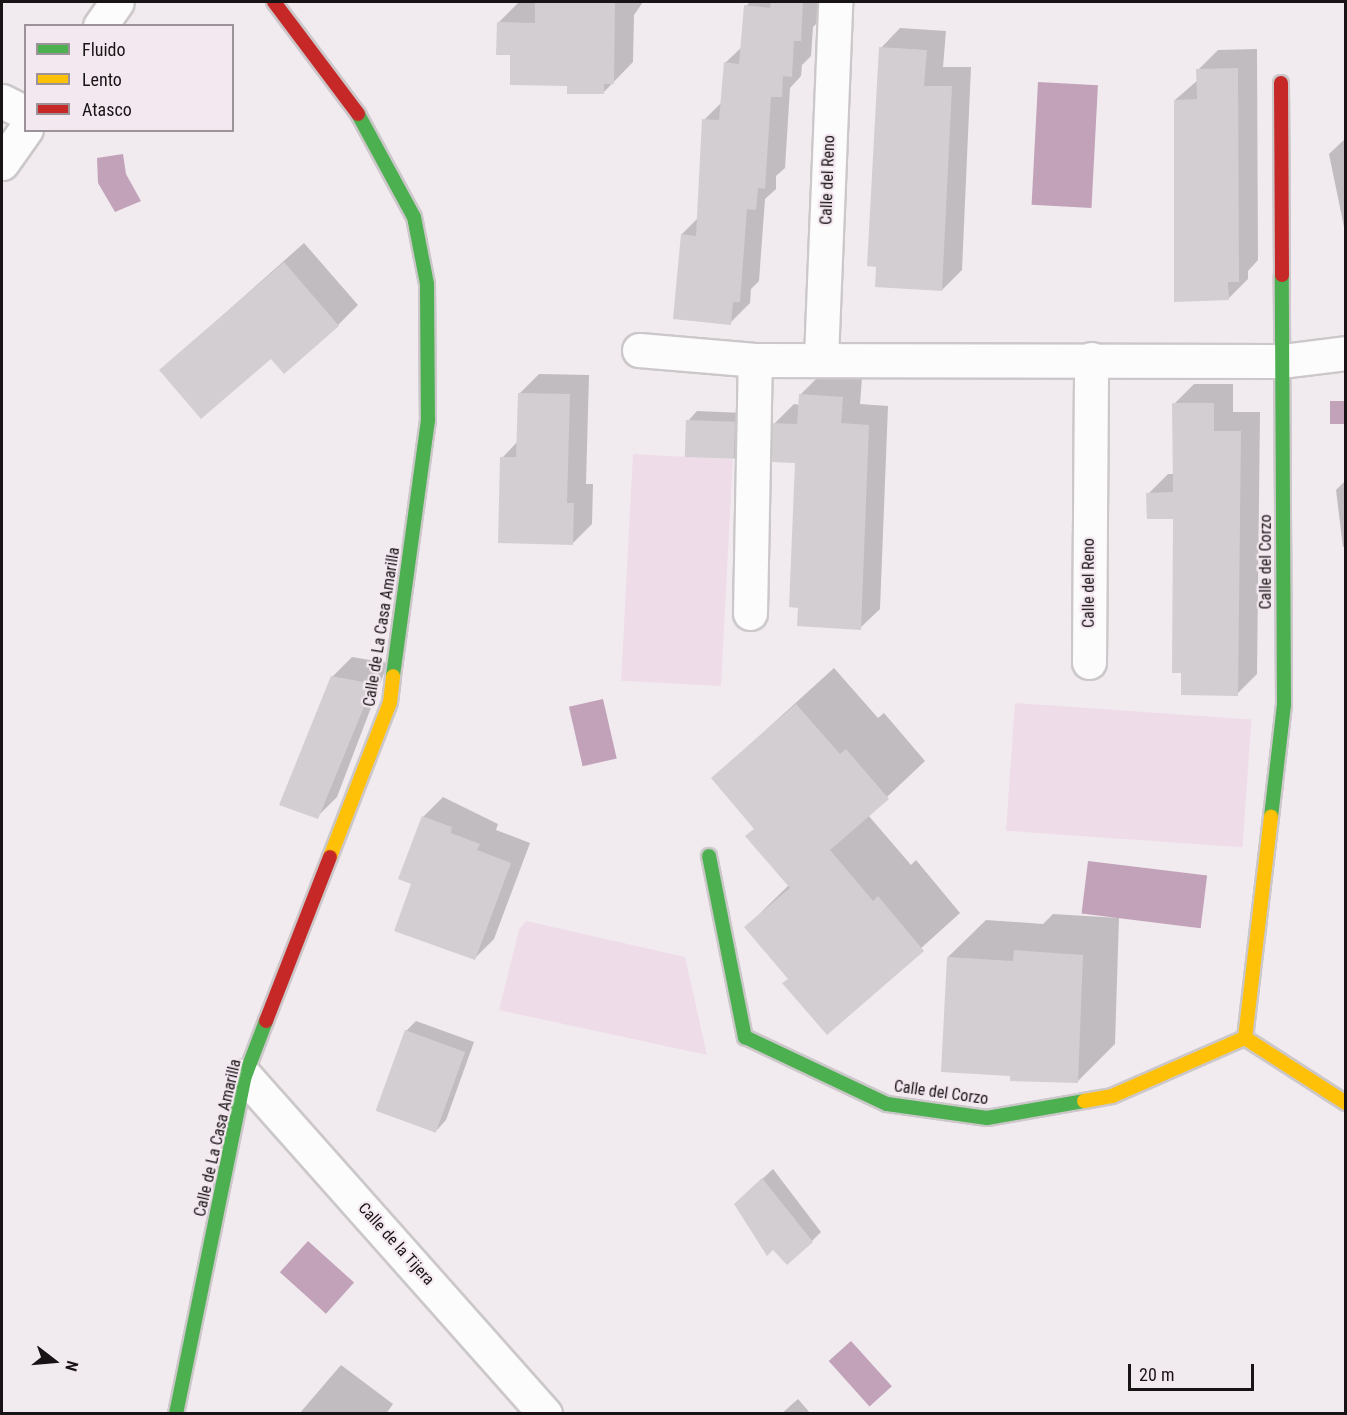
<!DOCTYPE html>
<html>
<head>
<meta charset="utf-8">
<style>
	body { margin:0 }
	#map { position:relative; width:1347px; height:1415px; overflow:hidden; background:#f1ebef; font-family:"Roboto Condensed",sans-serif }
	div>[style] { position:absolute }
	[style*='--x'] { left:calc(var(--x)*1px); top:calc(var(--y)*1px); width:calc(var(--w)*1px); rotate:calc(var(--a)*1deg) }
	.green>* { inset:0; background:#efdce9; transform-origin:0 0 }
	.water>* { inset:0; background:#c2a2b9; transform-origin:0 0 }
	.shadow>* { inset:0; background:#0003 }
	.building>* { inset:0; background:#d3ced2; transform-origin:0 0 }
	.roads { filter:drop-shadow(2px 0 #ccc8ca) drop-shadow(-2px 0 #ccc8ca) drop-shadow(0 2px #ccc8ca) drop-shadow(0 -2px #ccc8ca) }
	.street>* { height:33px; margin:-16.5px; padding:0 16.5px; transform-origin:16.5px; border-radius:16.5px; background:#fdfcfd }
	.fast>* { height:14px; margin:-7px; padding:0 7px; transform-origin:7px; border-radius:7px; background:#4caf50 }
	.slow>* { height:14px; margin:-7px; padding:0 7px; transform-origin:7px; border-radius:7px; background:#ffc107 }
	.jam>* { height:14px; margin:-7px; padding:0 7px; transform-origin:7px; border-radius:7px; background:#c62828 }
	span { translate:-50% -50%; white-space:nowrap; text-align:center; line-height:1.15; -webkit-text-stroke:4.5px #f4e8f0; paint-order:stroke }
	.street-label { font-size:16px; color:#181416 }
	.frame { position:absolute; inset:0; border:3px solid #181416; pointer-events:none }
	.legend { position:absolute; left:24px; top:24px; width:210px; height:108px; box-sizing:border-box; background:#f4e8f0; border:2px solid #9c9399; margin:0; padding:8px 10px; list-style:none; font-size:18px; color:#181416 }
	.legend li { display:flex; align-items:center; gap:12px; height:30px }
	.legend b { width:30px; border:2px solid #9c9399 }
	.north { position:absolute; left:24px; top:1331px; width:60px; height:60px; -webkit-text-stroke:4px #f4e8f0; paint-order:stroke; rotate:106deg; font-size:16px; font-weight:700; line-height:24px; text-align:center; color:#181416 }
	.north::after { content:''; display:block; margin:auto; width:21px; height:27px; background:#181416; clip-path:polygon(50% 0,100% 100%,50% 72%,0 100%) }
	.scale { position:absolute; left:1128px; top:1364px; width:126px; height:27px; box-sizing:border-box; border:3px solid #181416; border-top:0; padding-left:8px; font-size:18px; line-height:21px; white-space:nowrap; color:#181416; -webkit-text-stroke:4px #f4e8f0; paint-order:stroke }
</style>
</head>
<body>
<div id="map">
	<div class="green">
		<div style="left:633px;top:454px;width:100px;height:227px;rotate:3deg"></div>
		<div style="left:1015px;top:703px;width:237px;height:128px;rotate:4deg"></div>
		<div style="clip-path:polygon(526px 921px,685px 957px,707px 1055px,499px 1010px,519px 930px)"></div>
	</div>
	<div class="water">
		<div style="left:1038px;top:82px;width:60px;height:123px;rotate:3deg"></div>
		<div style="clip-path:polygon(123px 154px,126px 174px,141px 201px,115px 212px,98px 183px,97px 158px)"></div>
		<div style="left:1345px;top:401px;width:23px;height:15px;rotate:90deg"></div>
		<div style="left:603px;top:699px;width:61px;height:35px;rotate:77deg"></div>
		<div style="left:1088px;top:861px;width:120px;height:53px;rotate:7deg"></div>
		<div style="left:308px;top:1241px;width:62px;height:42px;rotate:42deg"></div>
		<div style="left:851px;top:1341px;width:61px;height:30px;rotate:48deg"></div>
	</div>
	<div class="shadow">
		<div style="clip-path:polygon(536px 2px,643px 2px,634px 15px,633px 62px,603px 93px,569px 84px,512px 54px,498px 23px,518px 3px)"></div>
		<div style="clip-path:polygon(750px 2px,826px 2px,820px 20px,813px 27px,811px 56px,802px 65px,801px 76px,790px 88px,785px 168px,776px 176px,776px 189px,765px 199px,759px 281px,751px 289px,750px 303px,730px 323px,682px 234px,698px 218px,704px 120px,722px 102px,725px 63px,742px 47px,746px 6px)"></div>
		<div style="clip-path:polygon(900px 28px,946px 31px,943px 67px,971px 67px,962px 270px,942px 290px,877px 266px,881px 48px)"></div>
		<div style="clip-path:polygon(1257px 49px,1258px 260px,1248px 271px,1248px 279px,1228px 299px,1175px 100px,1198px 80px,1198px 70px,1218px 50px)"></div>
		<div style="clip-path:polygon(1346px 138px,1346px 227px,1344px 227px,1329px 154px)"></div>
		<div style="clip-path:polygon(304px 243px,358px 305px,338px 325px,284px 372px,271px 357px,161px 370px)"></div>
		<div style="clip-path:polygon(539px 374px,589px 375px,586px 484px,593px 484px,592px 524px,572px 544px,502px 458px,518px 441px,520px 393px)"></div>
		<div style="clip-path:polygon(820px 375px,862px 378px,860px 404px,888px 406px,880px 609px,860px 628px,796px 462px,774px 424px,794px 404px,800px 405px,800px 395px)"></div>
		<div style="clip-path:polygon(1194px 384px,1233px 384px,1233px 412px,1260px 412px,1257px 674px,1237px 694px,1175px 518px,1148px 494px,1168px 474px,1175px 474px,1174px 404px)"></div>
		<div style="clip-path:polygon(697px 411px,744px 413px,743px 449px,734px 459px,688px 421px)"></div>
		<div style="clip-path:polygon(1346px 480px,1346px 547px,1343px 547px,1336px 490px)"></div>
		<div style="clip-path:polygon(352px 657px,388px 663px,337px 797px,317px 817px,332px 677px)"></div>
		<div style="clip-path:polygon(834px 668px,878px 718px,884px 713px,925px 761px,868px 815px,911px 865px,916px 860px,960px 913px,827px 1033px,790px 978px,746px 927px,789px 885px,756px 828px,713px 778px)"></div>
		<div style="clip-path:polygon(443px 797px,498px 824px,496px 830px,530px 843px,494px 939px,475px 958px,413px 883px,400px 878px,424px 816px)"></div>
		<div style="clip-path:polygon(1053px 914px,1119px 918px,1115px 1044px,1078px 1081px,1012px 1075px,948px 957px,986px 920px,1043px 924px)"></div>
		<div style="clip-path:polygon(416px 1021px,474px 1042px,446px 1120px,437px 1130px,406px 1031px)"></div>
		<div style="clip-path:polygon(773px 1169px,821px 1232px,812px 1241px,745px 1195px)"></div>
		<div style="clip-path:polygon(341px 1365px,393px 1404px,386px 1414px,299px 1414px)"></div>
		<div style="clip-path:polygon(798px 1399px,811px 1414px,781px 1414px)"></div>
	</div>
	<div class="building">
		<div style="clip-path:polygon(535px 2px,615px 2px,614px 84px,604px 84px,604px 94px,567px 94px,567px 86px,510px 85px,510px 55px,496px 55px,497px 22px,535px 23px)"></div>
		<div style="clip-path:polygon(771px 2px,803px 2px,801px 41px,794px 41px,792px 77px,783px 76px,782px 97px,771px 97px,765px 189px,758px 188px,756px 210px,747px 209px,740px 302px,733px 302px,731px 325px,673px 319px,681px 234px,696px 236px,702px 119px,719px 120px,724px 62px,739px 64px,744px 5px,770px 8px)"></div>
		<div style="clip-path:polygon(879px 47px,927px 50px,924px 86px,952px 86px,942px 291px,875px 287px,876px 267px,867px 266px)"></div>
		<div style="clip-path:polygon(1238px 68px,1239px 282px,1228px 282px,1229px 300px,1174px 302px,1174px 100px,1197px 99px,1196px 69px)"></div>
		<div style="clip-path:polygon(284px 262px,339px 326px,284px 374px,271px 359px,201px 419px,159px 370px)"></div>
		<div style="clip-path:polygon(518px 393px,570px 394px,567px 503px,574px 503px,573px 545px,498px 543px,500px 457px,516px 457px)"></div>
		<div style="clip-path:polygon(799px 394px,843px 397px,841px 423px,869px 425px,861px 630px,797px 626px,798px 608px,789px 607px,795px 463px,772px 462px,772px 423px,797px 424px)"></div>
		<div style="clip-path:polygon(1172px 403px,1214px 403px,1214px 431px,1241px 431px,1238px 696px,1181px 695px,1181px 673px,1172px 673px,1173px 519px,1147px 519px,1146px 493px,1173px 492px)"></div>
		<div style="left:686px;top:420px;width:49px;height:37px;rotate:2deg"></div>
		<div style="clip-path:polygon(331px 676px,369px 683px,366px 702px,318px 819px,279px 805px)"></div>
		<div style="clip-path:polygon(796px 704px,840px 754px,846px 749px,889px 799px,830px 850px,873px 901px,878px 896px,924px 951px,827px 1035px,782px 983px,788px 979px,744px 927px,790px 888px,745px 836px,754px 829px,711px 778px)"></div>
		<div style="clip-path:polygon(422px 816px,452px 827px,451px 833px,480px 844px,477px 850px,511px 863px,475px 960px,394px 931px,411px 884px,398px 879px)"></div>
		<div style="clip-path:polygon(1014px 950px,1083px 955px,1078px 1083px,1010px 1081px,1010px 1076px,941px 1072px,947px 957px,1013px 961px)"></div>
		<div style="left:405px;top:1030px;width:64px;height:86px;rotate:20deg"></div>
		<div style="clip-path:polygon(762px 1178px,813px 1242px,787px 1265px,773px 1250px,767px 1256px,734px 1204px)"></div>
	</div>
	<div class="roads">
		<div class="street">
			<div style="--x:100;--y:26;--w:29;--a:-55"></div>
			<div style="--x:2;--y:101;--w:27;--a:27"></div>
			<div style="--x:2;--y:163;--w:42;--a:-54.8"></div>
			<div style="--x:639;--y:350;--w:116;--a:4.9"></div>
			<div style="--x:755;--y:360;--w:527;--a:0.11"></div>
			<div style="--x:1282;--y:361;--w:64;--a:-7.1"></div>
			<div style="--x:821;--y:358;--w:356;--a:-87.7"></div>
			<div style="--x:750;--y:613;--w:253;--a:-88.9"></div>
			<div style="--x:1089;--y:662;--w:303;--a:-89.6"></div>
			<div style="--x:245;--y:1076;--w:452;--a:48.4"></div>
		</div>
		<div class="fast">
			<div style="--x:358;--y:114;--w:117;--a:61.5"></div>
			<div style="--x:414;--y:217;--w:68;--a:79"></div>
			<div style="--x:427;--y:284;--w:136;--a:89.6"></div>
			<div style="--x:428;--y:420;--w:258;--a:97.8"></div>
			<div style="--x:1271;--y:817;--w:114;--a:-83.4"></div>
			<div style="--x:1284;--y:704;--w:429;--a:-90.3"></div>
			<div style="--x:709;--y:856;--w:185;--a:78.8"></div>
			<div style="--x:745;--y:1037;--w:157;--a:25.3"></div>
			<div style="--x:887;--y:1104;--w:101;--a:8"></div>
			<div style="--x:987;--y:1118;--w:98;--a:-9.9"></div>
			<div style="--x:176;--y:1414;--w:345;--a:-78.5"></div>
			<div style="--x:245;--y:1076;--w:59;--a:-69.1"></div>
		</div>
		<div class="slow">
			<div style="--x:330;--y:857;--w:166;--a:-68.8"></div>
			<div style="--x:390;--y:702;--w:26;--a:-83"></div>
			<div style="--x:1245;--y:1038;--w:223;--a:-83.3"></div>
			<div style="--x:1084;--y:1101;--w:28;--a:-10"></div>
			<div style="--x:1112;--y:1096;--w:145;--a:-23.6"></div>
			<div style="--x:1245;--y:1038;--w:120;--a:32.8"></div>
		</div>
		<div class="jam">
			<div style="--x:274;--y:2;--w:140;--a:53.1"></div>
			<div style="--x:1281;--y:83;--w:192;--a:89.7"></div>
			<div style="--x:266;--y:1021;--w:176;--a:-68.7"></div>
		</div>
	</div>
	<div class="street-label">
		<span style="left:828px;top:180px;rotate:-88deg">Calle del Reno</span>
		<span style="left:1266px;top:562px;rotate:-90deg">Calle del Corzo</span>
		<span style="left:1089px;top:583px;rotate:-90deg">Calle del Reno</span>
		<span style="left:382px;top:627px;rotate:-81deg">Calle de La Casa Amarilla</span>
		<span style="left:941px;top:1093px;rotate:8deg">Calle del Corzo</span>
		<span style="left:218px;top:1138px;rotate:-77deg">Calle de La Casa Amarilla</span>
		<span style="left:396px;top:1244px;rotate:48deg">Calle de la Tijera</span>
	</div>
	<div class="frame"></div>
	<ul class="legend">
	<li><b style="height:8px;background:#4caf50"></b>Fluido</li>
	<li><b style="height:8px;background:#ffc107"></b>Lento</li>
	<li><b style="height:8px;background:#c62828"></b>Atasco</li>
	</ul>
	<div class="north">N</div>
	<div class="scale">20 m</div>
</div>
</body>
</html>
